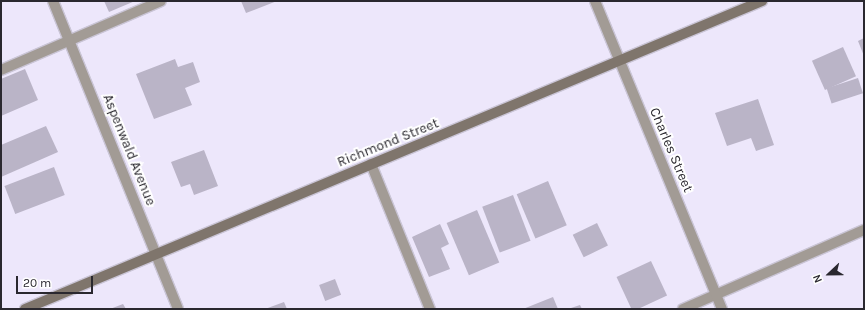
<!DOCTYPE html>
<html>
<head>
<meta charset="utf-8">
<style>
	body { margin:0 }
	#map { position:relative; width:865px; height:310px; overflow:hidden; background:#ede7fb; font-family:Karla,sans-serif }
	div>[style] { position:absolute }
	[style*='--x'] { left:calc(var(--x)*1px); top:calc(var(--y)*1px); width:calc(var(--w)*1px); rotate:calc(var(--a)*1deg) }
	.building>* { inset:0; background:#bab4c7; transform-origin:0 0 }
	.roads { filter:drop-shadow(1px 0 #cac5d6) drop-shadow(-1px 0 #cac5d6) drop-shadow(0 1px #cac5d6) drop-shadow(0 -1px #cac5d6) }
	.lane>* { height:10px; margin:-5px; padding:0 5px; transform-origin:5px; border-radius:5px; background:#a29b95 }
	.street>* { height:10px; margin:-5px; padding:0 5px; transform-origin:5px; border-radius:5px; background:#a29b95 }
	.secondary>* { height:10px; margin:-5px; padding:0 5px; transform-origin:5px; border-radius:5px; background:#7f756c }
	span { translate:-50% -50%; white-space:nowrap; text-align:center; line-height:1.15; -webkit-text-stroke:4px #fff; paint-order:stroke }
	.street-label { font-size:14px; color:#2a282f }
	.frame { position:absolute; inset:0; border:2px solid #2a282f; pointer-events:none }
	.north { position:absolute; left:809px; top:254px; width:40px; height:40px; -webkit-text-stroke:3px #fff; paint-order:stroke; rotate:248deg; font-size:11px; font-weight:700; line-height:16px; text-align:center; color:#2a282f }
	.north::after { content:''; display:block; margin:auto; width:14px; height:18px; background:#2a282f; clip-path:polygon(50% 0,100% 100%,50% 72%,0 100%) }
	.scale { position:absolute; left:16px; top:276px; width:77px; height:18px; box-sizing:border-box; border:2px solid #2a282f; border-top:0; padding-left:5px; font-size:12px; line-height:14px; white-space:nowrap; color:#2a282f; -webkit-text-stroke:3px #fff; paint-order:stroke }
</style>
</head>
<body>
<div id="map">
	<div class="building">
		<div style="clip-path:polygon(104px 1px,135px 1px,109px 12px)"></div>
		<div style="clip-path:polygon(241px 1px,277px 1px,246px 13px)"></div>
		<div style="clip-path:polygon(864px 38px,864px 56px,858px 41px)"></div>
		<div style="left:843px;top:47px;width:32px;height:34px;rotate:66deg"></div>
		<div style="clip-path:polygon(175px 59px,178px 67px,193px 62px,200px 82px,185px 88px,192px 105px,154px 119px,136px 74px)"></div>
		<div style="clip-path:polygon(25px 69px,38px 100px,1px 116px,1px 79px)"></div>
		<div style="left:858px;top:78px;width:16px;height:33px;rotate:72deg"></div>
		<div style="clip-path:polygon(758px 99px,774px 145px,756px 151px,751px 138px,727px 146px,715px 113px)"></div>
		<div style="clip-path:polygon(46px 126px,58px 152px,1px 177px,1px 145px)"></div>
		<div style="clip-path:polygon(204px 150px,218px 186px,194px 195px,190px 184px,181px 187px,171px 162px)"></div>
		<div style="left:54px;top:167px;width:30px;height:53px;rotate:69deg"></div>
		<div style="left:548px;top:181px;width:48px;height:34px;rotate:67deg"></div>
		<div style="left:513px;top:195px;width:49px;height:33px;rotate:69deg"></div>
		<div style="left:477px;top:210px;width:57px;height:33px;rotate:67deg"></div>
		<div style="left:597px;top:223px;width:25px;height:27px;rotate:64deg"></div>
		<div style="clip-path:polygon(440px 224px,449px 244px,441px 248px,450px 269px,429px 277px,412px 237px)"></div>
		<div style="left:651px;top:261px;width:38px;height:38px;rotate:65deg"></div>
		<div style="left:335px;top:279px;width:17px;height:17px;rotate:69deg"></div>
		<div style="clip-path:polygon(553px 297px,558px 309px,523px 309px)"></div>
		<div style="clip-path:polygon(284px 302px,287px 309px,265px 309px)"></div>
		<div style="clip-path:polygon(123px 304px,126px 309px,110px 309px)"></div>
		<div style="clip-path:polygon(580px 305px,582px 309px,568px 309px)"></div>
	</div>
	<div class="roads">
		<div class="lane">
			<div style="--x:1;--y:70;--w:174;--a:-23.3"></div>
			<div style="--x:371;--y:164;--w:157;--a:67.9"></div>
			<div style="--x:683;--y:309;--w:197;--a:-23.6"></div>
		</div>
		<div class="street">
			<div style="--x:53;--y:1;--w:332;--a:67.9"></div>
			<div style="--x:595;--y:1;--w:333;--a:67.6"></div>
		</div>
		<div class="secondary">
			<div style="--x:25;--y:309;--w:799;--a:-22.68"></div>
		</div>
	</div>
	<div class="street-label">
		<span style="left:388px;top:143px;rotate:-22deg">Richmond Street</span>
		<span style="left:129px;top:150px;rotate:68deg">Aspenwald Avenue</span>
		<span style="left:671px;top:150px;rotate:67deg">Charles Street</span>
	</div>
	<div class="frame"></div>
	<div class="north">N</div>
	<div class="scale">20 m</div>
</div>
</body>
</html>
